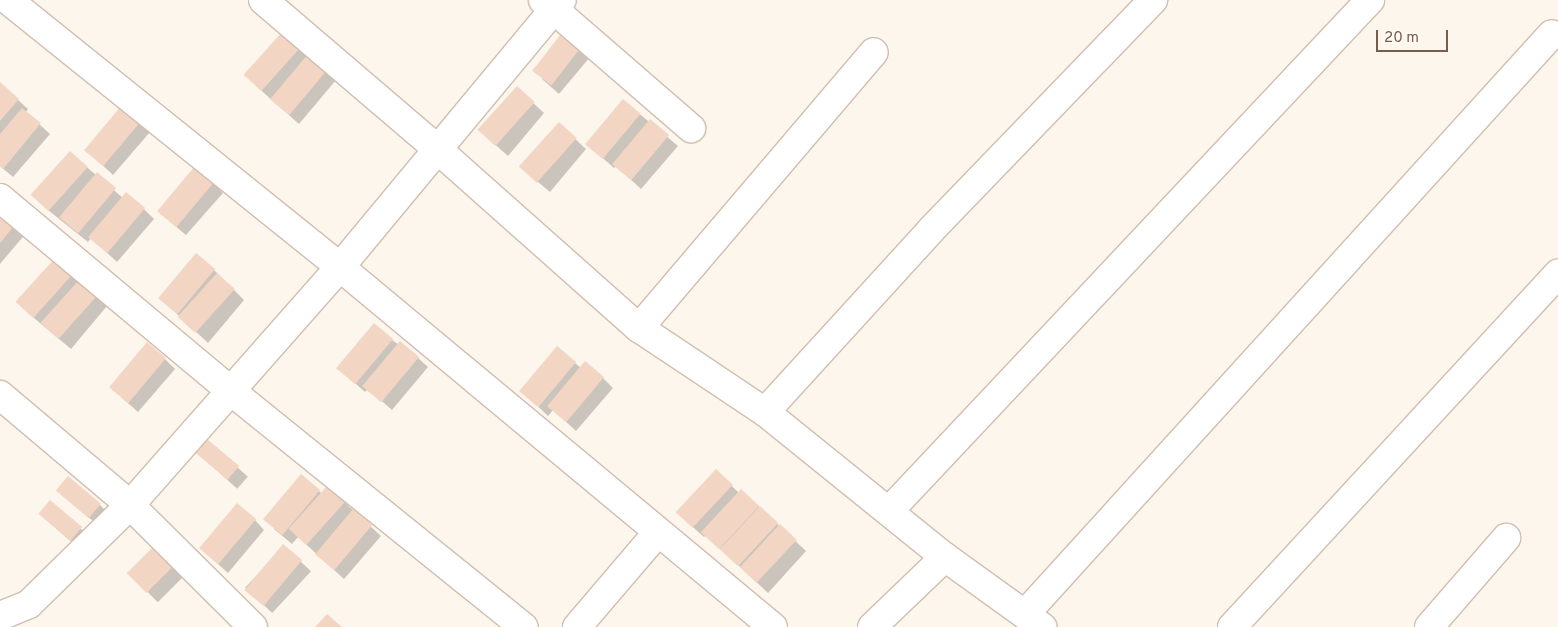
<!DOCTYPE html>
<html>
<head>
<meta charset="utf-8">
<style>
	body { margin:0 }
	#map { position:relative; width:1558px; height:627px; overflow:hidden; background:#fdf6ec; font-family:Overpass,sans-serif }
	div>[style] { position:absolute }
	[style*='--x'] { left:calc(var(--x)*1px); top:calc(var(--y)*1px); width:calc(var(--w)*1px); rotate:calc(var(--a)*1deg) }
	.shadow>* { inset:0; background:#0003; transform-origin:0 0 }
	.building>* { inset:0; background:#f3d5c3; transform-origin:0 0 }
	.roads { filter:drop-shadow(1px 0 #d1beb0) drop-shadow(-1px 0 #d1beb0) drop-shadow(0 1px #d1beb0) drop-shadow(0 -1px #d1beb0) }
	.minor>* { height:28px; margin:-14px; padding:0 14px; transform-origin:14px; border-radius:14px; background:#fff }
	span { translate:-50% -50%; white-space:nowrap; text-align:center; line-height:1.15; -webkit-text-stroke:4.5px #fffaf3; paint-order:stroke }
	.scale { position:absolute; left:1376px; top:30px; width:72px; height:22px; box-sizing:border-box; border:2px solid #7a5c4d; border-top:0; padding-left:6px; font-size:15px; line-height:18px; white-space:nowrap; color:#7a5c4d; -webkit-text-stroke:4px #fffaf3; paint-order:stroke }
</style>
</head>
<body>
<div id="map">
	<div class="shadow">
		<div style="clip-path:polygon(568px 26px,595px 51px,559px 94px,542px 79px)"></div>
		<div style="clip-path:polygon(283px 33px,336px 80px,299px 124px,256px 86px)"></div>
		<div style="clip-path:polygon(0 85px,18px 100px,28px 109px,26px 112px,50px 134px,13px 177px,0 166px)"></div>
		<div style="clip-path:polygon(517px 88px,544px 113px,508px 156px,491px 141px)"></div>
		<div style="clip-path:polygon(623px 100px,678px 146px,641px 189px,616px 166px,614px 168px,597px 153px)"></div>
		<div style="clip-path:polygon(140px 122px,150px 132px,113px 175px,86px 150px)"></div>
		<div style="clip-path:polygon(559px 124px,586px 149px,550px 192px,532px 177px)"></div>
		<div style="clip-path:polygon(70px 153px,123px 198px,144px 209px,154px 219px,117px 262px,91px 238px,88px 242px,43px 206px)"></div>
		<div style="clip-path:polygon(213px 183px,223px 193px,186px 235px,169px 221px)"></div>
		<div style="clip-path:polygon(0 208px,27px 232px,0 264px)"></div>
		<div style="clip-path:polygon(55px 260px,107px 306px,71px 349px,28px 313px)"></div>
		<div style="clip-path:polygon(214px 270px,244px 300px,208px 343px,160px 298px)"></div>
		<div style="clip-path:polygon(392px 340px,418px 358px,428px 367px,392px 410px,368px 389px,365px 392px,338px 368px)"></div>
		<div style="clip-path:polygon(165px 359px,175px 369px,138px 412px,121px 397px)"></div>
		<div style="clip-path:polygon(575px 363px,581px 368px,603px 378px,613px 388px,576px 431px,553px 410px,548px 416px,531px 400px)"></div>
		<div style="left:207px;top:440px;width:55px;height:16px;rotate:42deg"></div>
		<div style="clip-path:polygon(716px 471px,739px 493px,742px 491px,806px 551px,768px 593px,706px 535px,704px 537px,687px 522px)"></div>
		<div style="clip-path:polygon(328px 487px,381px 536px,344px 579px,298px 537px,292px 544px,274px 529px,319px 491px,322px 494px)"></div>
		<div style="clip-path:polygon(68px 500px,100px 505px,110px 515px,100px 527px)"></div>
		<div style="left:50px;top:502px;width:55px;height:16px;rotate:41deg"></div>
		<div style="clip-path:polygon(255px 520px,264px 530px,228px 573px,210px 557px)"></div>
		<div style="left:284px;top:546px;width:37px;height:57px;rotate:43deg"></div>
		<div style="left:155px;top:547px;width:41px;height:37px;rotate:45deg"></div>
	</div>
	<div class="building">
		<div style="left:568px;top:25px;width:24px;height:58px;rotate:38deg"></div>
		<div style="left:283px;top:31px;width:24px;height:59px;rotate:42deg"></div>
		<div style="left:308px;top:54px;width:25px;height:59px;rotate:40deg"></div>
		<div style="clip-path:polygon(0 82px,19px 99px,0 121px)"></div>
		<div style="left:517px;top:86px;width:24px;height:59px;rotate:42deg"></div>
		<div style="left:623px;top:99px;width:23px;height:59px;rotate:40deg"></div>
		<div style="left:122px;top:105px;width:25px;height:59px;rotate:40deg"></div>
		<div style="clip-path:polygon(22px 108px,41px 123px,3px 169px,0 166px,0 134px)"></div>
		<div style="left:650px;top:119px;width:25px;height:59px;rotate:40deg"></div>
		<div style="left:559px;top:122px;width:24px;height:60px;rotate:42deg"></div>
		<div style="left:70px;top:151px;width:24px;height:59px;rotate:42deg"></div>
		<div style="left:195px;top:166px;width:25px;height:59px;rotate:40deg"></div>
		<div style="left:97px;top:172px;width:25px;height:59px;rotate:40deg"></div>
		<div style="left:126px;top:192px;width:25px;height:59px;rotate:40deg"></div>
		<div style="clip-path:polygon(0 206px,18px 221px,0 243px)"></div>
		<div style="left:196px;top:253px;width:25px;height:59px;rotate:40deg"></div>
		<div style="left:55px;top:258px;width:24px;height:59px;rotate:42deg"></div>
		<div style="left:217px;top:273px;width:24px;height:59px;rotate:42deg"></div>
		<div style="left:80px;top:279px;width:24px;height:59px;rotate:42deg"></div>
		<div style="left:374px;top:323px;width:25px;height:59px;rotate:40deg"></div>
		<div style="left:400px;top:341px;width:25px;height:59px;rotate:40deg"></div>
		<div style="left:147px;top:342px;width:25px;height:59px;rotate:40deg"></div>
		<div style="left:557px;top:346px;width:25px;height:59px;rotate:40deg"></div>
		<div style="left:585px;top:361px;width:25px;height:59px;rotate:40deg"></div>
		<div style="left:207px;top:439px;width:42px;height:18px;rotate:40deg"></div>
		<div style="left:716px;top:469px;width:23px;height:59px;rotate:43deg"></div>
		<div style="left:301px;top:474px;width:25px;height:59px;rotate:40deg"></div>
		<div style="left:68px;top:476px;width:43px;height:19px;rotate:40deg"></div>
		<div style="left:328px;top:485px;width:24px;height:59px;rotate:42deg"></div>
		<div style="left:741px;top:489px;width:25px;height:59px;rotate:43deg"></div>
		<div style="left:50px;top:500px;width:42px;height:18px;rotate:40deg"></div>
		<div style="left:237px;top:503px;width:25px;height:59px;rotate:40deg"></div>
		<div style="left:760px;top:506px;width:25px;height:59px;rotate:43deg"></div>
		<div style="left:353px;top:509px;width:25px;height:59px;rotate:40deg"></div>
		<div style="left:780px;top:524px;width:23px;height:59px;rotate:43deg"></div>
		<div style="left:283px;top:544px;width:25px;height:60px;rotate:40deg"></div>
		<div style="left:155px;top:545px;width:28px;height:40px;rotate:45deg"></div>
		<div style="clip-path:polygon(327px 614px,342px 627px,315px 627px)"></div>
	</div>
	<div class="roads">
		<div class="minor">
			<div style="--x:8;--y:0;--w:426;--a:38.8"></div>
			<div style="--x:340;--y:267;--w:563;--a:39.74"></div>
			<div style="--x:263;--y:0;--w:228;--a:40.5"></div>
			<div style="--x:436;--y:148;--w:271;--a:41.6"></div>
			<div style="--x:639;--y:328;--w:151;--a:33.7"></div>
			<div style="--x:765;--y:412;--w:231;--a:38.9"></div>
			<div style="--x:945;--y:557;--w:120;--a:35.8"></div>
			<div style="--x:543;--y:0;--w:196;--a:40.9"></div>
			<div style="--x:0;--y:198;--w:301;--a:39.9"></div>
			<div style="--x:231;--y:391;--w:376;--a:38.9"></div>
			<div style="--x:639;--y:328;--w:362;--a:-49.6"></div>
			<div style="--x:0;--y:395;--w:170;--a:40.2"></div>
			<div style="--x:130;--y:505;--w:173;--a:44.8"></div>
			<div style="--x:765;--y:412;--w:246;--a:-47.6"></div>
			<div style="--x:931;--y:230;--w:320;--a:-46"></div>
			<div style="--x:889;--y:511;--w:702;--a:-46.73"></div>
			<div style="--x:1026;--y:613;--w:782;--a:-47.75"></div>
			<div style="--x:0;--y:616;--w:31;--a:-22"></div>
			<div style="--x:29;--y:604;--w:141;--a:-44.4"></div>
			<div style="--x:130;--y:505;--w:317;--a:-48.6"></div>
			<div style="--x:340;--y:267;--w:347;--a:-50.3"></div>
			<div style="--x:577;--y:627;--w:125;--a:-49.5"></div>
			<div style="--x:872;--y:627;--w:101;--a:-43.8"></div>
			<div style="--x:1232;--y:627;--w:481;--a:-47.3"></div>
			<div style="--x:1429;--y:627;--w:118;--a:-49.1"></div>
		</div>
	</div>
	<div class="scale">20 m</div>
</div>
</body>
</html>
